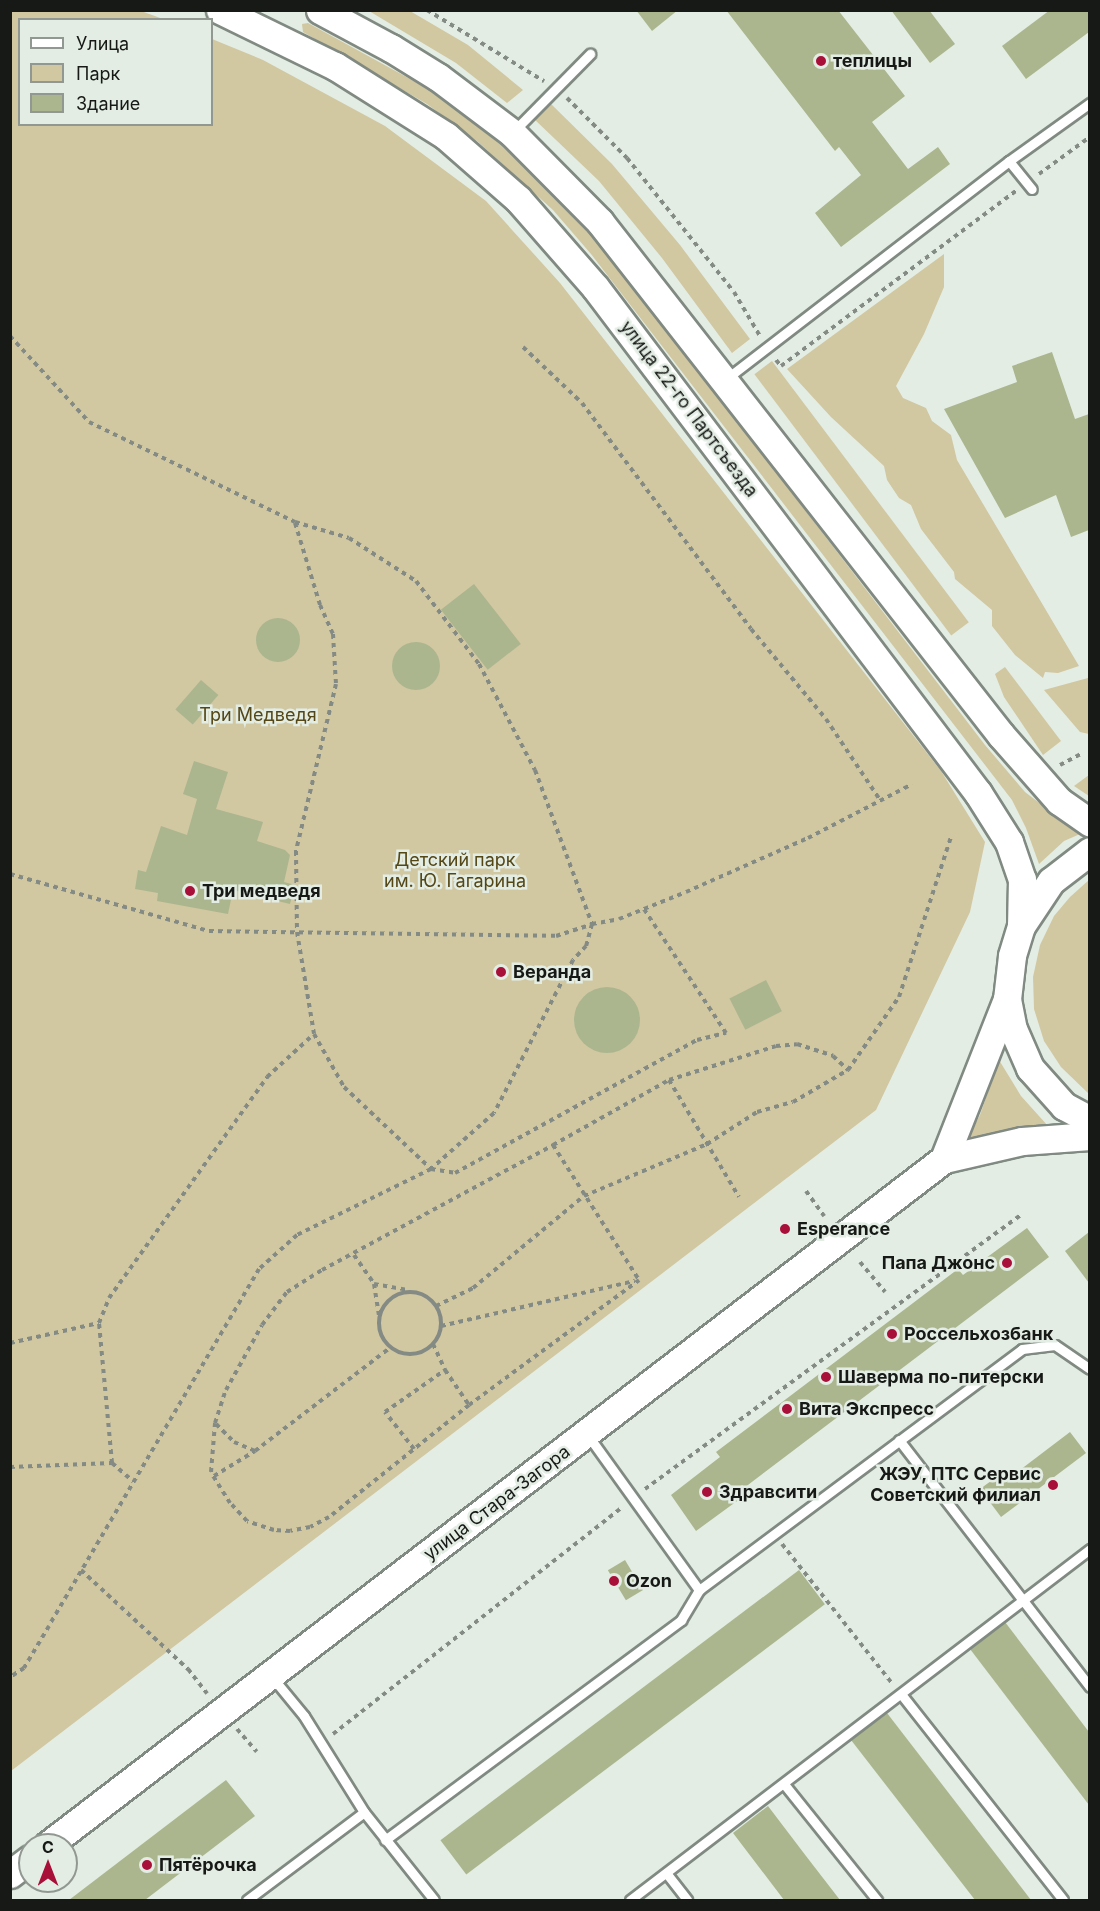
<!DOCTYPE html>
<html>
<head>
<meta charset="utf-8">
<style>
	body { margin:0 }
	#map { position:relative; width:1100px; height:1911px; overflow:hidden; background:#e3ede4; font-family:Inter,sans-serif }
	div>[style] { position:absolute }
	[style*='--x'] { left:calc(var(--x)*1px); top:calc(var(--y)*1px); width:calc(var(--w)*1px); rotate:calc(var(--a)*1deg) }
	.green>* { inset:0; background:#d1c7a1; transform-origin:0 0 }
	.building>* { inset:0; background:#abb68f; transform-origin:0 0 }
	.round { border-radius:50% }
	.path>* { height:4px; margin-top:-2px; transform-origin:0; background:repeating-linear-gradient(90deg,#848a84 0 4.5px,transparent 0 9px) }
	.path>.ring { margin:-2px; padding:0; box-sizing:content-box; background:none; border:4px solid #848a84; border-radius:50% }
	.roads { filter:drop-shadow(2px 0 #818a82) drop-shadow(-2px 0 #818a82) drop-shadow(0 2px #818a82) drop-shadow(0 -2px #818a82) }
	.lane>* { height:9px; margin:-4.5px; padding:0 4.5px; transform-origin:4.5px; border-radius:4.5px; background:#fff }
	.secondary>* { height:27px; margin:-13.5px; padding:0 13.5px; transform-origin:13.5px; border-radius:13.5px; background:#fff }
	.dots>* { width:16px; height:16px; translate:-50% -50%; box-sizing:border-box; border:3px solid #e3ede4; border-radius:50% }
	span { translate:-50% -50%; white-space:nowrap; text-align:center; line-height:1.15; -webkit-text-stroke:5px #e3ede4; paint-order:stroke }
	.poi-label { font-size:18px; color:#161916; font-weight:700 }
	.left { translate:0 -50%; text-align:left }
	.right { translate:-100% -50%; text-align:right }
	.street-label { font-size:18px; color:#161916 }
	.park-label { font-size:18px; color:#544615 }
	.frame { position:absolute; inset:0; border:12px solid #161916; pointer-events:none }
	.legend { position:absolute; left:18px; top:18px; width:195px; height:108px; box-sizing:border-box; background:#e3ede4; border:2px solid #919892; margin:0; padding:8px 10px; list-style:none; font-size:18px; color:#161916 }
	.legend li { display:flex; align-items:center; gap:12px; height:30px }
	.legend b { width:30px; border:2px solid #919892 }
	.north { position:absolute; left:18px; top:1833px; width:60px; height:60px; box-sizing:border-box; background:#e3ede4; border:2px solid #919892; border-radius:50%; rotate:0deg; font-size:16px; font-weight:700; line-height:24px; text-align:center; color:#161916 }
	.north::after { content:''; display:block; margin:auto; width:21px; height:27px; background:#a80f39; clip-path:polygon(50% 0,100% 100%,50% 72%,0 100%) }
</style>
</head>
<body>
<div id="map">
	<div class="green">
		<div style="clip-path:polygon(11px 11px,141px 11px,163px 19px,20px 20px,20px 124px,212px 124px,212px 39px,263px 60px,385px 126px,486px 201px,560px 283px,941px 771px,985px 842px,970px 912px,876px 1110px,11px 1771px)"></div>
		<div style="clip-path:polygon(369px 11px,410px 11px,468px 45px,523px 90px,507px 103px,456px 63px)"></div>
		<div style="clip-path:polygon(308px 23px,432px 91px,484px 130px,565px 202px,602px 245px,985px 745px,1025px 792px,1080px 834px,1064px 841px,1039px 864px,1026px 828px,1012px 800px,591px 254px,553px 210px,477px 141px,427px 104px,303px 32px,302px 24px)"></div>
		<div style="clip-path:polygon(549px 102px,612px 164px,680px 245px,750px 339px,732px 353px,662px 258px,599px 181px,533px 118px)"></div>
		<div style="clip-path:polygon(944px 254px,944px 287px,924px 334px,896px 386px,903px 398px,926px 408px,932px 421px,951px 435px,957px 460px,1079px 666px,1058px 673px,1045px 672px,1043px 678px,1015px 655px,992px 626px,992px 610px,955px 579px,954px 572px,921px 529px,911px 505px,899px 498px,887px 480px,884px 466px,831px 417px,787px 369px)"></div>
		<div style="left:772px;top:361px;width:327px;height:22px;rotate:53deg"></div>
		<div style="clip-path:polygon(1005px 667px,1061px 741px,1043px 755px,1004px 697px,995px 674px)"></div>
		<div style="clip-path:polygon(1088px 678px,1090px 681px,1089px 734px,1080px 732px,1044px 690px)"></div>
		<div style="clip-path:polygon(1089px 775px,1089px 796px,1074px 786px)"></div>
		<div style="clip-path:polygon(1089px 880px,1089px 1094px,1061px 1067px,1044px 1041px,1034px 1009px,1033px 977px,1040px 945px,1054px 916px,1070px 897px)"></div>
		<div style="clip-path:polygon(999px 1060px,1021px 1096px,1048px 1126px,963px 1147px,980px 1115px)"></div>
	</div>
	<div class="building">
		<div style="clip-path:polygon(636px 10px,678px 10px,652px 31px)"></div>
		<div style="clip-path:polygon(726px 10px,838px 10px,905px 96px,872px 122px,908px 169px,938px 147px,950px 164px,841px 247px,815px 213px,861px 175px,839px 147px,835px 151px)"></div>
		<div style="clip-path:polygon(891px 10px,929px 10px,955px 44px,930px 63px)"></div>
		<div style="clip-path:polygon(1050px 10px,1089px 10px,1089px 32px,1026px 79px,1002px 46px)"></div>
		<div style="clip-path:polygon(1052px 352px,1075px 419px,1089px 414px,1089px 530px,1071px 537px,1056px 495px,1005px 518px,944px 409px,1017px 382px,1012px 366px)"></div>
		<div style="left:474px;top:584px;width:76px;height:42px;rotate:52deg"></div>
		<div class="round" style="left:256px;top:618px;width:44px;height:44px"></div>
		<div class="round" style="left:392px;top:642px;width:48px;height:48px"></div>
		<div style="left:201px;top:680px;width:23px;height:39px;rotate:41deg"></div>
		<div style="clip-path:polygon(194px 761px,228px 772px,216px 809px,263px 822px,257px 841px,285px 850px,290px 855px,284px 882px,295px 885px,290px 904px,233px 890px,228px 914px,157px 901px,158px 893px,135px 889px,138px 870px,146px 872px,161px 826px,187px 835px,197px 799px,183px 794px)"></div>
		<div style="left:766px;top:980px;width:35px;height:41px;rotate:63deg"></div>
		<div class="round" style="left:574px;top:987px;width:66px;height:66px"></div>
		<div style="clip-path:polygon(1027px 1228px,1049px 1257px,744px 1488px,748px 1493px,696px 1531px,671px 1495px,720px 1457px,716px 1452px,958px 1269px,963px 1275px)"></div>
		<div style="clip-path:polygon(1089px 1232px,1089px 1283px,1065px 1251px)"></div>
		<div style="clip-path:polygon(1070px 1432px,1086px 1453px,1001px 1517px,980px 1489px,995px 1478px,1000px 1485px)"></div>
		<div style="left:625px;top:1560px;width:35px;height:20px;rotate:59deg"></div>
		<div style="left:799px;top:1570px;width:43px;height:449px;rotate:53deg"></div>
		<div style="clip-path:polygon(1005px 1622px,1089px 1732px,1089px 1805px,970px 1649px)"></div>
		<div style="clip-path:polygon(887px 1713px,961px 1809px,1031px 1900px,975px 1900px,851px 1740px)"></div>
		<div style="clip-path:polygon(226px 1780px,255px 1816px,145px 1900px,69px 1900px)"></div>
		<div style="clip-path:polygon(768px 1806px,806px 1856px,840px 1900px,784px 1900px,733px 1833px)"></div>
	</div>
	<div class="path">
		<div style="--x:427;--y:10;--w:137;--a:31.3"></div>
		<div style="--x:567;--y:98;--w:85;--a:45"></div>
		<div style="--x:627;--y:158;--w:171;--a:51.4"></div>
		<div style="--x:734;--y:292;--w:51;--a:59.4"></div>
		<div style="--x:1039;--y:174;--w:63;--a:-36"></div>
		<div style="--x:10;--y:336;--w:117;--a:47.4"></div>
		<div style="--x:89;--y:422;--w:229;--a:25.9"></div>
		<div style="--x:295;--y:522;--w:56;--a:16.5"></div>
		<div style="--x:349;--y:538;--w:80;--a:32.7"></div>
		<div style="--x:416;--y:581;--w:104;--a:52.8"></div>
		<div style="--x:479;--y:664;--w:120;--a:62.2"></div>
		<div style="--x:535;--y:770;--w:164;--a:69.7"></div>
		<div style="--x:592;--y:924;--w:23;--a:105"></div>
		<div style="--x:586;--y:946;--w:19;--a:133"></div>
		<div style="--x:573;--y:960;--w:172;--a:117.3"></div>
		<div style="--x:494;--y:1113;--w:84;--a:138.4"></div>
		<div style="--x:431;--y:1169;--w:149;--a:153.8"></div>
		<div style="--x:297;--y:1235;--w:51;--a:138.2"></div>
		<div style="--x:259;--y:1269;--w:414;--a:120.5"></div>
		<div style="--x:49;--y:1626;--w:49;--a:120.8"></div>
		<div style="--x:24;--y:1668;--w:17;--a:147"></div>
		<div style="--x:523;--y:347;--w:81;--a:43.5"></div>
		<div style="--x:582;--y:403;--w:282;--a:53.2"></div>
		<div style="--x:751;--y:629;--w:117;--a:50.2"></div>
		<div style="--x:826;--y:719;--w:97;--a:56.3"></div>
		<div style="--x:776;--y:360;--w:8;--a:50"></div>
		<div style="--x:781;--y:366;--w:293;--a:-36.7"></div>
		<div style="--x:295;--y:523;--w:86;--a:73"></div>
		<div style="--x:320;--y:605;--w:32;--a:66"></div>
		<div style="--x:333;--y:634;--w:50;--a:86.6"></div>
		<div style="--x:336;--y:684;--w:172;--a:103.5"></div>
		<div style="--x:296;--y:851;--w:81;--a:89.3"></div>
		<div style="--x:297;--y:932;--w:103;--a:80.5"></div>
		<div style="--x:314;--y:1034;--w:61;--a:60.5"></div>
		<div style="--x:344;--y:1087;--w:120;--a:43.3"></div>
		<div style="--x:431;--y:1169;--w:24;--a:9"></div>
		<div style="--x:455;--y:1173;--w:276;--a:-28.8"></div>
		<div style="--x:697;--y:1040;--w:30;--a:-14"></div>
		<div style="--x:726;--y:1033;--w:149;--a:-123.5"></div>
		<div style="--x:1060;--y:765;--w:24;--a:-28"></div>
		<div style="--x:10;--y:874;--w:207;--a:16"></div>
		<div style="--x:209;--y:931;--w:347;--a:0.8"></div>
		<div style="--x:556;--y:936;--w:38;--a:-18"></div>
		<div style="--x:592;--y:924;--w:27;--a:-10"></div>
		<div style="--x:619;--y:919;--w:72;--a:-21.9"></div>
		<div style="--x:686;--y:892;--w:133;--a:-23.9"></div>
		<div style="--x:808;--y:838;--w:117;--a:-27.4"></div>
		<div style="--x:669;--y:1080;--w:112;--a:-17.6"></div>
		<div style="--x:776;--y:1046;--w:21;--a:-5"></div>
		<div style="--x:797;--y:1044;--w:38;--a:18"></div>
		<div style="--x:833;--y:1056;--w:21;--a:43"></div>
		<div style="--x:553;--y:1145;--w:133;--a:-29.3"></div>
		<div style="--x:669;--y:1080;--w:136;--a:59.1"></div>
		<div style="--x:806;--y:1191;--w:31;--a:54"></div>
		<div style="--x:354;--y:1255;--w:35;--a:55"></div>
		<div style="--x:374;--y:1284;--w:34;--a:10"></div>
		<div style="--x:860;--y:1262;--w:39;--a:50"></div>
		<div style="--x:374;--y:1284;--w:32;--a:81"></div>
		<div class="ring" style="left:379px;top:1292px;width:58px;height:58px"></div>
		<div style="--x:436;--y:1306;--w:41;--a:-25.9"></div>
		<div style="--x:473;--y:1288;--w:144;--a:-39.7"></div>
		<div style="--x:584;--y:1196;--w:134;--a:-22.9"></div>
		<div style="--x:707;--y:1144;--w:59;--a:-32.6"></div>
		<div style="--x:757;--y:1112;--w:37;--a:-16"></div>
		<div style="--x:793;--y:1102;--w:64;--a:-30.2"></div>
		<div style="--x:848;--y:1070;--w:89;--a:-55.1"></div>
		<div style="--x:899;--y:997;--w:168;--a:-72"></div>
		<div style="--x:441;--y:1326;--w:199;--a:-13.1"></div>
		<div style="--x:10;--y:1343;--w:91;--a:-12.7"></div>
		<div style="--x:433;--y:1344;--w:29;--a:65"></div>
		<div style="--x:445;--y:1370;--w:42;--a:55.6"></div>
		<div style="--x:469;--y:1405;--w:179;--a:141.3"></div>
		<div style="--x:329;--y:1517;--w:21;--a:152"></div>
		<div style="--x:310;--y:1527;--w:20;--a:169"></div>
		<div style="--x:290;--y:1531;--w:16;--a:-176"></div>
		<div style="--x:274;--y:1530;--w:28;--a:-162"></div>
		<div style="--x:247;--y:1521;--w:25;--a:-133"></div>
		<div style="--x:230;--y:1503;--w:36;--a:-122"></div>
		<div style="--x:211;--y:1472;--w:49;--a:-85.3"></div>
		<div style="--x:215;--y:1423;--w:35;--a:-72"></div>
		<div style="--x:226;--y:1390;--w:74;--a:-61"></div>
		<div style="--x:262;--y:1325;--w:41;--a:-52.9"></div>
		<div style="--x:287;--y:1292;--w:41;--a:-32.2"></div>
		<div style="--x:322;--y:1270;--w:263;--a:-28.4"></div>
		<div style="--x:553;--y:1145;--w:160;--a:57.5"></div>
		<div style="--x:469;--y:1405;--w:211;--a:-36.3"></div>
		<div style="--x:216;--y:1424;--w:25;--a:45"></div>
		<div style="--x:234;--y:1442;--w:23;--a:23"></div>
		<div style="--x:255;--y:1451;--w:171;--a:-37.4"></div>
		<div style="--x:414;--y:1449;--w:47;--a:-128.1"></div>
		<div style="--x:385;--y:1412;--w:73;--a:-35"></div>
		<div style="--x:112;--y:1463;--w:141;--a:-95.3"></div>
		<div style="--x:99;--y:1323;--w:27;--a:-68"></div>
		<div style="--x:109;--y:1298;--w:272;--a:-54.4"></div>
		<div style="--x:267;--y:1077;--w:64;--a:-42.5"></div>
		<div style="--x:10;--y:1467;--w:102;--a:-2.2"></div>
		<div style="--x:112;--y:1463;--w:28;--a:41"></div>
		<div style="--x:214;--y:1476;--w:48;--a:-31.4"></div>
		<div style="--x:645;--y:1489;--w:467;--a:-36.1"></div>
		<div style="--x:782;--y:1544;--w:176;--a:51.7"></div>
		<div style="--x:81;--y:1570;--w:146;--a:42.8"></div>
		<div style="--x:188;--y:1669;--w:31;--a:52"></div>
		<div style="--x:237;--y:1729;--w:30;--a:49"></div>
		<div style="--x:333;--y:1734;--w:367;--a:-38.1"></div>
	</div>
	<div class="roads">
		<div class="lane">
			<div style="--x:513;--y:132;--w:110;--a:-45.4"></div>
			<div style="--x:1009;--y:161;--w:36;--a:51"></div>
			<div style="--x:726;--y:379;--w:357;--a:-37.6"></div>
			<div style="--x:1009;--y:161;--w:100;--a:-35.6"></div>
			<div style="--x:587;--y:1434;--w:192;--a:54.3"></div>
			<div style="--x:899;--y:1440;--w:312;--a:52.3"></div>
			<div style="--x:272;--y:1677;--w:50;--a:50.6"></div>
			<div style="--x:304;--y:1716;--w:113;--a:58"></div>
			<div style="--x:364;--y:1812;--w:112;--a:51.5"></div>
			<div style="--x:901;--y:1694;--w:262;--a:51.8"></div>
			<div style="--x:784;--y:1784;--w:149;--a:51.3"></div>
			<div style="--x:385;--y:1840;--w:369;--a:-36.6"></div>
			<div style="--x:681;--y:1620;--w:35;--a:-59"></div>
			<div style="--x:699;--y:1590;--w:403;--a:-36.7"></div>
			<div style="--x:1022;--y:1349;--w:33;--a:-7"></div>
			<div style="--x:1055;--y:1345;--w:42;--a:34.4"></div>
			<div style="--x:667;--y:1874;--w:33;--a:52"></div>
			<div style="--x:247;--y:1900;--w:146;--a:-36.9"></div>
			<div style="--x:630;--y:1900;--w:579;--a:-37.35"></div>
		</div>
		<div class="secondary">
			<div style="--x:220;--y:10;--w:128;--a:26"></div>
			<div style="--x:335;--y:66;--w:131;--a:32.2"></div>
			<div style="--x:446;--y:136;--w:96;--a:41.2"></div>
			<div style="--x:518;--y:199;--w:117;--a:48.8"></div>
			<div style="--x:595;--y:287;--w:635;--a:52.88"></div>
			<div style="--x:978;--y:793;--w:58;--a:57.7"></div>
			<div style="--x:1009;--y:842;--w:39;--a:71"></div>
			<div style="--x:1022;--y:879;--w:47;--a:91.2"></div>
			<div style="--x:320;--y:10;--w:81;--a:28.2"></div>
			<div style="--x:391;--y:48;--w:55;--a:31.7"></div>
			<div style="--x:438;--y:77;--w:93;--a:37.1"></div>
			<div style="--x:512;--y:133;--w:125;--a:45.3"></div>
			<div style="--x:600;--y:222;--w:651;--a:51.99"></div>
			<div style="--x:1001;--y:735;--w:88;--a:48.7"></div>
			<div style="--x:1059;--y:801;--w:38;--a:35"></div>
			<div style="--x:1090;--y:851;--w:49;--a:142.4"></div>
			<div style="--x:1051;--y:881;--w:54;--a:123.7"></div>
			<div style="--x:1021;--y:926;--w:31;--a:107"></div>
			<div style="--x:1012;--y:956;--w:43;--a:96.6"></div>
			<div style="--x:1007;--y:999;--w:31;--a:79"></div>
			<div style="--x:1013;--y:1029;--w:43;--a:66.4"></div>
			<div style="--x:1030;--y:1068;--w:51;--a:48.2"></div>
			<div style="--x:1064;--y:1106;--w:30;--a:28"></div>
			<div style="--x:944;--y:1159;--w:172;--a:-68.5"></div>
			<div style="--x:48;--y:1845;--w:1128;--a:-37.44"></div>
			<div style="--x:944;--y:1159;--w:80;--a:-13"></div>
			<div style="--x:1022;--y:1141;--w:68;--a:-4.2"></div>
			<div style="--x:10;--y:1874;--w:25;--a:-37"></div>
		</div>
	</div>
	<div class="dots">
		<div style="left:821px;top:61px;background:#a80f39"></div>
		<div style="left:190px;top:891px;background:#a80f39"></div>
		<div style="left:501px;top:972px;background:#a80f39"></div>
		<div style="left:785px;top:1229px;background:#a80f39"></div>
		<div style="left:1007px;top:1263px;background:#a80f39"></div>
		<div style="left:892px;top:1334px;background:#a80f39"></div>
		<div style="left:826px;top:1377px;background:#a80f39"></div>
		<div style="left:787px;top:1409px;background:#a80f39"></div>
		<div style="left:1053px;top:1485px;background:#a80f39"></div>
		<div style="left:707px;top:1492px;background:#a80f39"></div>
		<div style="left:614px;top:1581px;background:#a80f39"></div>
		<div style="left:147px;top:1865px;background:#a80f39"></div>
	</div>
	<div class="poi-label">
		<span class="left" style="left:833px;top:61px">теплицы</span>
		<span class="left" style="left:202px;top:891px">Три медведя</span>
		<span class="left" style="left:513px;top:972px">Веранда</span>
		<span class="left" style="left:797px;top:1229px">Esperance</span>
		<span class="right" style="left:995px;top:1263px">Папа Джонс</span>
		<span class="left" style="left:904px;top:1334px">Россельхозбанк</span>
		<span class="left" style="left:838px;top:1377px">Шаверма по-питерски</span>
		<span class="left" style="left:799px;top:1409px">Вита Экспресс</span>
		<span class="right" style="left:1041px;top:1485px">ЖЭУ, ПТС Сервис<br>Советский филиал</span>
		<span class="left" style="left:719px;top:1492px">Здравсити</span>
		<span class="left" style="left:626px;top:1581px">Ozon</span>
		<span class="left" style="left:159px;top:1865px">Пятёрочка</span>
	</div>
	<div class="street-label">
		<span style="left:689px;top:409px;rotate:53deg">улица 22-го Партсъезда</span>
		<span style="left:497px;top:1503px;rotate:-37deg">улица Стара-Загора</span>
	</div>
	<div class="park-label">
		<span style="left:258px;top:715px">Три Медведя</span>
		<span style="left:455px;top:871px">Детский парк<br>им. Ю. Гагарина</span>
	</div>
	<div class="frame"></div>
	<ul class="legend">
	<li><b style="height:8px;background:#fff"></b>Улица</li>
	<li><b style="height:16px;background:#d1c7a1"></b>Парк</li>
	<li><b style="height:16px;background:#abb68f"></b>Здание</li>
	</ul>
	<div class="north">С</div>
</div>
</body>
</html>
